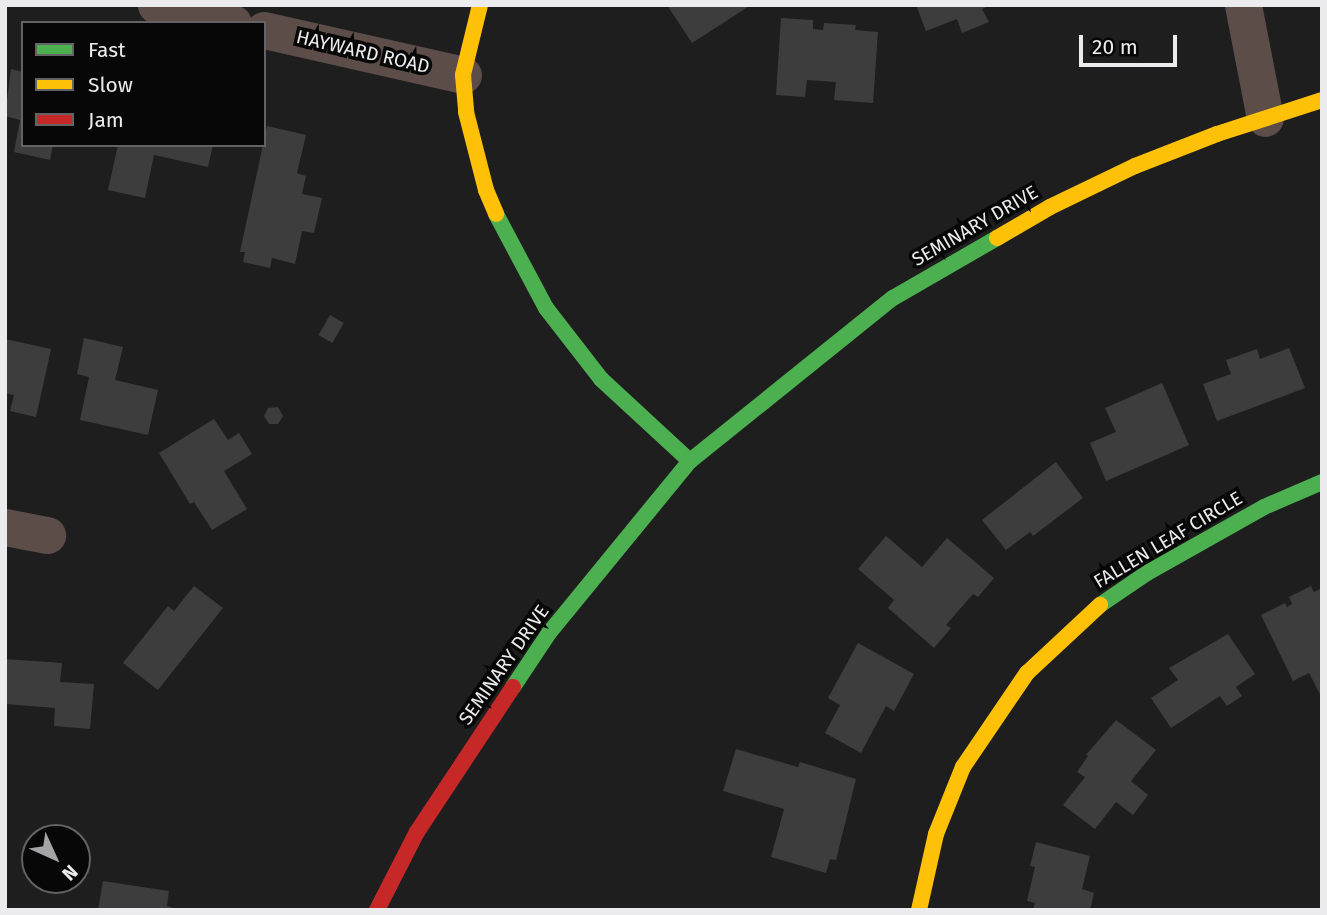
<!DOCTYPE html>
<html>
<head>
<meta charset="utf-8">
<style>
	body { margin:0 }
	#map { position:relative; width:1327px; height:915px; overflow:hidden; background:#1e1e1e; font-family:"Fira Sans",sans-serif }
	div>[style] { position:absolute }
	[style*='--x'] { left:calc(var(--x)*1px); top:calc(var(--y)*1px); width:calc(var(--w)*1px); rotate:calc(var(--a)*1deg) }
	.building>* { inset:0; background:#3e3d3e; transform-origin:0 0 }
	.street>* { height:37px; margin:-18.5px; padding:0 18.5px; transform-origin:18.5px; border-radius:18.5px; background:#5c4d48 }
	.fast>* { height:16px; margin:-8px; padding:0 8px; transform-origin:8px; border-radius:8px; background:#4caf50 }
	.slow>* { height:16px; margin:-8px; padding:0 8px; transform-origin:8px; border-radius:8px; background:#ffc107 }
	.jam>* { height:16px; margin:-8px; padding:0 8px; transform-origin:8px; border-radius:8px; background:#c62828 }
	span { translate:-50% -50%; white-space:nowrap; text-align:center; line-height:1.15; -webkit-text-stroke:7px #080708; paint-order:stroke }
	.street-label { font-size:19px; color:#ecebed }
	.frame { position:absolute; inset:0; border:7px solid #ecebed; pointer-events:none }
	.legend { position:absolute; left:21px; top:21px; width:245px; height:126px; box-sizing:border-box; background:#080708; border:2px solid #636264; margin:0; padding:9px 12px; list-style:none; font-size:21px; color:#ecebed }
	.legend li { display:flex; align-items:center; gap:14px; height:35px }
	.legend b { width:35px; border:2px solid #636264 }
	.north { position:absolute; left:21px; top:824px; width:70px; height:70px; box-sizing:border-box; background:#080708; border:2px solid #636264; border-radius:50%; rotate:135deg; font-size:19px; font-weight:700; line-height:28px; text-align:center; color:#ecebed }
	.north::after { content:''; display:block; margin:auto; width:24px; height:32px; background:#a4a3a5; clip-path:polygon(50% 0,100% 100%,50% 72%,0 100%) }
	.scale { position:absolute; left:1079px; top:35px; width:98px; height:32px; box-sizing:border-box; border:4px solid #ecebed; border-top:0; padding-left:9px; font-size:21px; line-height:24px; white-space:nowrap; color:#ecebed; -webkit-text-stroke:5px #080708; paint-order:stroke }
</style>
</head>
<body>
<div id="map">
	<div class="building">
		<div style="clip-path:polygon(667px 5px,751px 5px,692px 43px)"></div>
		<div style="clip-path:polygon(916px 5px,990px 5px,982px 9px,989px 22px,962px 33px,957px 19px,926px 31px)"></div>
		<div style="clip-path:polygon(781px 18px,813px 20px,813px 29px,823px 30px,824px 23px,856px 25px,855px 30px,878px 32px,873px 103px,834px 100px,836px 82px,807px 80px,805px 97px,776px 95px)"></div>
		<div style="clip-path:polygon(11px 69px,23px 72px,23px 145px,53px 145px,50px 160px,14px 152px,20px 120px,5px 116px)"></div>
		<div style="clip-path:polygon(267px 126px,306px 135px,297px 173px,306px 176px,302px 194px,322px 198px,314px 233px,302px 231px,295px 264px,272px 258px,270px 268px,243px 262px,245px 252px,240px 252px)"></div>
		<div style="clip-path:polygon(118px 145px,213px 145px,208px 167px,154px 155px,145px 198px,108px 190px)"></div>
		<div style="left:330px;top:315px;width:16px;height:23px;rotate:30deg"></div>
		<div style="clip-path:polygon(84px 338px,123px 347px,115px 380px,158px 390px,148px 435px,80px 420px,89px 377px,77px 374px)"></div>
		<div style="clip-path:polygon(5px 339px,51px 349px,36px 417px,10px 411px,14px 395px,5px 393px)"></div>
		<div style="clip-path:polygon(1289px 348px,1305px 388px,1217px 421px,1203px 384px,1231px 374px,1226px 360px,1257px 349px,1260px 359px)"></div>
		<div style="clip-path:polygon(1162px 383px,1189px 445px,1106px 481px,1090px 443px,1116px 432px,1105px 408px)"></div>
		<div style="clip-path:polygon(278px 407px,283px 416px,278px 424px,269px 424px,264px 416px,268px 408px)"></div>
		<div style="clip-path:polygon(214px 419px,228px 440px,239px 433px,252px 454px,224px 471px,247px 509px,212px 530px,194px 502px,190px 504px,159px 453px)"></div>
		<div style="clip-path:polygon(1056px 462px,1083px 498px,1033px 536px,1030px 532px,1006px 550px,982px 520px)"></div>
		<div style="clip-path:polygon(886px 536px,922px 567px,947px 538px,994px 578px,978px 597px,973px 594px,946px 625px,951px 628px,934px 648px,888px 608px,894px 600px,858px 569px)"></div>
		<div style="clip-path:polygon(194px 586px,223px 608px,158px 690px,123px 663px,168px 606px,174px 611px)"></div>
		<div style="clip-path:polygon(1311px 586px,1314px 592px,1322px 588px,1322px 698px,1309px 673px,1293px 681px,1261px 615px,1285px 603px,1287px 607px,1292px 604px,1289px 597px)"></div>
		<div style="clip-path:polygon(1228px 634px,1255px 674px,1236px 687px,1242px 696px,1227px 706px,1220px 696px,1171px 728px,1151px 698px,1178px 680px,1169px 668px)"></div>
		<div style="clip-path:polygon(858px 643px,914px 674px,894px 711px,886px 706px,861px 753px,825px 733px,840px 705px,828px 698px)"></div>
		<div style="clip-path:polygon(5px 659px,62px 663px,60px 682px,94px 684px,90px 729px,54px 726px,55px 708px,5px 704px)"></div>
		<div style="clip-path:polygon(1116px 720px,1156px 750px,1131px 781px,1148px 795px,1133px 815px,1116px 802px,1095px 829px,1063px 805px,1085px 777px,1077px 772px,1088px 756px,1086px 755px)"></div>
		<div style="clip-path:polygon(736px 749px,798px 767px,800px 762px,856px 779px,836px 860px,830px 859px,826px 873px,771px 857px,784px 809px,723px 791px)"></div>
		<div style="clip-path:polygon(1036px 842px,1090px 856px,1082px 889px,1094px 893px,1090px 910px,1033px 910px,1035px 903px,1027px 901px,1035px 867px,1030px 866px)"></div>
		<div style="clip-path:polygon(103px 881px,169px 891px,167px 906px,181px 910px,98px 910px)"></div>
	</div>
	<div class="street">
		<div style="--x:156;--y:5;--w:79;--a:13.2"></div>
		<div style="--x:1243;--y:5;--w:115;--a:79"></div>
		<div style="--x:264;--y:30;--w:204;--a:12.7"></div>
		<div style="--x:5;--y:527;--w:43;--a:10.8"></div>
	</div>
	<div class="fast">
		<div style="--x:496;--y:214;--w:106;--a:62"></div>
		<div style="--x:546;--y:308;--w:90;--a:52.2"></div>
		<div style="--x:601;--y:379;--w:121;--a:42.7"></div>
		<div style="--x:1100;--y:605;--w:57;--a:-34.2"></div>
		<div style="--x:1147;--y:573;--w:134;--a:-29.4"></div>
		<div style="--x:1264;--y:507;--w:63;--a:-23.3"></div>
		<div style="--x:513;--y:687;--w:65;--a:-56.3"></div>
		<div style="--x:549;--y:633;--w:222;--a:-50.7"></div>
		<div style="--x:690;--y:461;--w:260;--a:-38.8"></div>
		<div style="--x:893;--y:298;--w:120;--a:-30"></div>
	</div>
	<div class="slow">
		<div style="--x:480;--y:5;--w:72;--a:103.7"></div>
		<div style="--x:463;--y:75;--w:37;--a:85"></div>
		<div style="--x:466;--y:112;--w:81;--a:75.6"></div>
		<div style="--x:486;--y:190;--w:26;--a:67"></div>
		<div style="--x:997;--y:238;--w:61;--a:-30.3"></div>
		<div style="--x:1050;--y:207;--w:94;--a:-25.8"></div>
		<div style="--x:1135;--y:166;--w:88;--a:-21.3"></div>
		<div style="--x:1217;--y:134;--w:110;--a:-17.9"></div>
		<div style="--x:919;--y:910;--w:78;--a:-77.4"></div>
		<div style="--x:936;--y:834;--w:72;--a:-68.1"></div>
		<div style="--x:963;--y:767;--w:114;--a:-55.8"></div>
		<div style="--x:1027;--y:673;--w:100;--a:-43"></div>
	</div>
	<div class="jam">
		<div style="--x:377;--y:910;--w:88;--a:-62.9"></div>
		<div style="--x:417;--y:832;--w:174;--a:-56.5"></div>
	</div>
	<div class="street-label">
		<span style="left:363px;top:52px;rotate:13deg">HAYWARD ROAD</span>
		<span style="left:975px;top:226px;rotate:-30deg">SEMINARY DRIVE</span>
		<span style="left:1168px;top:540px;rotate:-31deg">FALLEN LEAF CIRCLE</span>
		<span style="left:504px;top:665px;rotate:-55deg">SEMINARY DRIVE</span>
	</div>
	<div class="frame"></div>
	<ul class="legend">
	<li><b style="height:9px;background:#4caf50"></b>Fast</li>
	<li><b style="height:9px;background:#ffc107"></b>Slow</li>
	<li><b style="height:9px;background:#c62828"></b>Jam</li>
	</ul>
	<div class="north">N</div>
	<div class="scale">20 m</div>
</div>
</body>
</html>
